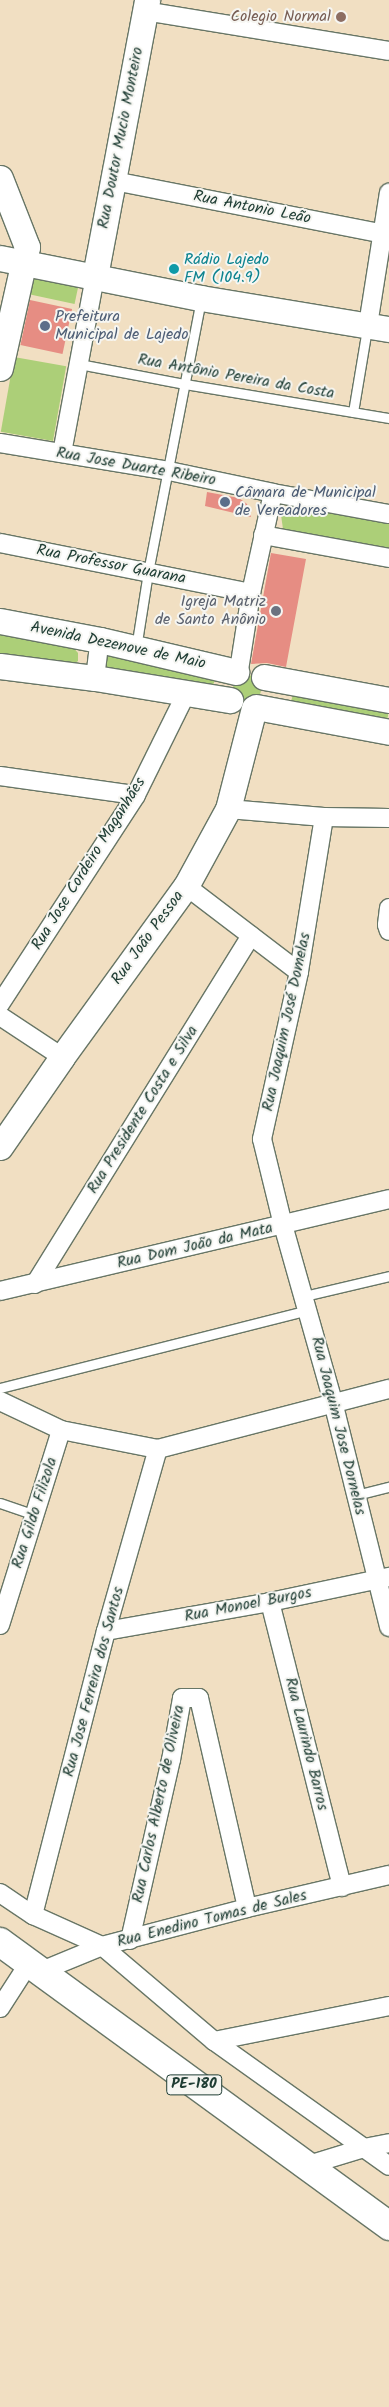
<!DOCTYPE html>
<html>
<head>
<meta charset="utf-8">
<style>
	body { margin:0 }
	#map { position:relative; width:389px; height:2407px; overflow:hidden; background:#f1dfc2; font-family:Kalam,sans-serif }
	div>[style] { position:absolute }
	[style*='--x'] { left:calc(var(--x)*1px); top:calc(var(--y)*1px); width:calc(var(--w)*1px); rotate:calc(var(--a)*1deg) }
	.green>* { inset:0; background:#accf78; transform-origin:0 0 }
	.round { border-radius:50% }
	.building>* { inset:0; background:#e68d83; transform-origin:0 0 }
	.roads { filter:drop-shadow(1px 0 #687666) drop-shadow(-1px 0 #687666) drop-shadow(0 1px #687666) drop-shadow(0 -1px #687666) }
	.lane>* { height:9px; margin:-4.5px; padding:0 4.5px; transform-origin:4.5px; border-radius:4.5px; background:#fff }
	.street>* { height:18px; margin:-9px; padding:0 9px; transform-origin:9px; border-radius:9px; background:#fff }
	.secondary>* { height:25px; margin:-12.5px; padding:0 12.5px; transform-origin:12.5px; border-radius:12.5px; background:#fff }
	.primary>* { height:28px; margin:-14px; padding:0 14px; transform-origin:14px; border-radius:14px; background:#fff }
	.dots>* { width:14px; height:14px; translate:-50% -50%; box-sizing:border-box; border:2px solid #f6f6f2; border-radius:50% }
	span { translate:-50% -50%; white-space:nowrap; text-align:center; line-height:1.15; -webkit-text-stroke:4px #f6f6f2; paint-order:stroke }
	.shield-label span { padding:1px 4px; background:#f6f6f2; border:1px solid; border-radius:4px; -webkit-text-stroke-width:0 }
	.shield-label { font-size:15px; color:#1f3d34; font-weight:700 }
	.education-label { font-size:16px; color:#785e54 }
	.right { translate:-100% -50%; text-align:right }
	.street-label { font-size:16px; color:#1f3d34 }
	.culture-label { font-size:16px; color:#0d838f }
	.left { translate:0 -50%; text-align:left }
	.service-label { font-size:16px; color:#4e5e75 }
	.worship-label { font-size:16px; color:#5b616d }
</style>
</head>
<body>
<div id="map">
	<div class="green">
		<div style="left:30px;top:273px;width:50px;height:21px;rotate:12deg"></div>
		<div style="left:14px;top:357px;width:53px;height:76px;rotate:10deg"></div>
		<div style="clip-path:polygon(292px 505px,389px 522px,389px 551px,287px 533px,283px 529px,281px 515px,285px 508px)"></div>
		<div style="clip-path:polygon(0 632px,73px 647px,78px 653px,78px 661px,75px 663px,0 656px)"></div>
		<div style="clip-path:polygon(106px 652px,215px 680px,213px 685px,108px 675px,102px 663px)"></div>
		<div class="round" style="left:233px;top:675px;width:28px;height:28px"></div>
		<div style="clip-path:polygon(294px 692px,388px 711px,388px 716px,387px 719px,291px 701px)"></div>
	</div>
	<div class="building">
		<div style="left:30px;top:300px;width:43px;height:46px;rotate:12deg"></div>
		<div style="clip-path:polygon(207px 492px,239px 498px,247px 504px,251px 517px,205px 506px)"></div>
		<div style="clip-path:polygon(271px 553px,306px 559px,286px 667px,267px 663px,251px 664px)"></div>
	</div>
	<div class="roads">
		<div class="lane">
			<div style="--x:79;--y:364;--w:108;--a:10.7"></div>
			<div style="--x:185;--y:384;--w:207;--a:9.5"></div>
			<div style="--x:353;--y:412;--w:85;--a:-80.5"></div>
			<div style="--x:136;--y:648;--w:77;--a:-81"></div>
			<div style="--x:148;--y:572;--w:278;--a:-79"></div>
			<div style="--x:304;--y:1296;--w:87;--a:-13.2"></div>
			<div style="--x:0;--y:1388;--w:318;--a:-14.2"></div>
			<div style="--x:356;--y:1495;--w:34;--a:-14"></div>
			<div style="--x:0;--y:1503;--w:37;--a:19"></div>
		</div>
		<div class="street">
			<div style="--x:145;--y:11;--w:247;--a:9.3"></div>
			<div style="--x:114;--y:181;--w:280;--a:11.1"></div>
			<div style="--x:368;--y:325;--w:134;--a:-81"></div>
			<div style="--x:0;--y:443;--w:171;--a:9.4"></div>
			<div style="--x:169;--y:471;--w:106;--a:11.9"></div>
			<div style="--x:273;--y:493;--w:118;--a:10.3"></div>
			<div style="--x:62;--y:453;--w:180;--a:-79.4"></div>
			<div style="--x:263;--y:535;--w:128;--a:10.3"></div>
			<div style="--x:0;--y:543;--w:256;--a:11.3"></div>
			<div style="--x:239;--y:670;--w:78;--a:-81.1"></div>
			<div style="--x:251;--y:593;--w:102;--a:-77.6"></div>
			<div style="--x:95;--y:678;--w:38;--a:-83"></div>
			<div style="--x:0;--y:776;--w:137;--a:8"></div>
			<div style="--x:228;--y:809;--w:96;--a:4.8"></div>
			<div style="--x:324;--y:817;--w:65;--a:0.9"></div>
			<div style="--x:324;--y:817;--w:157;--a:99.2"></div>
			<div style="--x:299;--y:972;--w:171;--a:102.5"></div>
			<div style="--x:262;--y:1139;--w:89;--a:76.3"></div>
			<div style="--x:283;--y:1225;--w:184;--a:74.2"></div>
			<div style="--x:333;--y:1402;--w:232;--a:76"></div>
			<div style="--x:186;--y:886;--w:142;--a:37.3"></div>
			<div style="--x:389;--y:908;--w:17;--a:97"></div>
			<div style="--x:387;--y:925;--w:6;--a:72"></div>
			<div style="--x:0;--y:1004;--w:249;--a:-56.9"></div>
			<div style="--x:136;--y:795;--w:113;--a:-63.7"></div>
			<div style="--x:0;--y:1016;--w:74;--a:33.5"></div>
			<div style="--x:35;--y:1284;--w:410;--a:-58.2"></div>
			<div style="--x:0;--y:1291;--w:400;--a:-13.3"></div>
			<div style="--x:0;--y:1401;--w:68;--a:25.4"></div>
			<div style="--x:61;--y:1430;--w:99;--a:11.1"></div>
			<div style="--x:158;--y:1449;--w:239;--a:-14.6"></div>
			<div style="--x:270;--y:1602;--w:294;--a:75.8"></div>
			<div style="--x:0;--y:1625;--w:204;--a:-72.6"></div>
			<div style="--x:106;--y:1631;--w:167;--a:-10"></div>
			<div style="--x:270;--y:1602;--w:122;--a:-11.9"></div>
			<div style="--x:0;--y:1893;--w:40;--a:34"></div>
			<div style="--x:33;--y:1915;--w:76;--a:24.2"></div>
			<div style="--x:102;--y:1946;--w:147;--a:40.3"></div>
			<div style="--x:214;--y:2041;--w:215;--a:35.5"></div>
			<div style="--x:33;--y:1915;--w:293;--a:-75.6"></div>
			<div style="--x:106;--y:1631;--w:189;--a:-74.1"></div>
			<div style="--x:130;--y:1940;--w:185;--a:-77.2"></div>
			<div style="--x:171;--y:1760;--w:63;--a:-79.9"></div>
			<div style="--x:182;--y:1698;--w:17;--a:0"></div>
			<div style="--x:199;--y:1698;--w:215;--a:77.1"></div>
			<div style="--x:39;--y:1972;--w:68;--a:-22.4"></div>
			<div style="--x:102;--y:1946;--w:150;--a:-14.7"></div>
			<div style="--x:247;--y:1908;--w:146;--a:-13.1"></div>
			<div style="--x:0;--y:2008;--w:54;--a:-57.2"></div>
			<div style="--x:214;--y:2041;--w:178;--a:-11.3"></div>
			<div style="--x:305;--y:2166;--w:62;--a:-17"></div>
			<div style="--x:364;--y:2148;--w:25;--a:-11"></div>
		</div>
		<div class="secondary">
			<div style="--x:0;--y:178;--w:74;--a:68.6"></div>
			<div style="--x:27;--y:247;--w:124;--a:102.6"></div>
			<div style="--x:0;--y:258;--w:205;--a:11.3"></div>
			<div style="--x:201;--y:298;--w:191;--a:9.4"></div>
			<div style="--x:95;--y:276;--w:281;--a:-79.3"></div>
			<div style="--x:0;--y:621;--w:102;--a:10.8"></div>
			<div style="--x:100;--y:640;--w:140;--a:13.2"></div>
			<div style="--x:0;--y:666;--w:96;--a:7.2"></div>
			<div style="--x:95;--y:678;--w:137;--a:9.3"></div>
			<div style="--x:264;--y:677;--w:127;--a:10.4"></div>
			<div style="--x:256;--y:707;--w:135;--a:10.6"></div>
			<div style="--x:0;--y:1147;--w:109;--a:-55.4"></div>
			<div style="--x:62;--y:1057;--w:211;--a:-54.1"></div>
			<div style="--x:186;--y:886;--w:88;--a:-61.4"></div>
			<div style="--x:228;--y:809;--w:104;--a:-75.6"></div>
		</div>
		<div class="primary">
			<div style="--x:0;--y:1942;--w:482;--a:36.1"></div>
		</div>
	</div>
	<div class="dots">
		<div style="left:341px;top:17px;background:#8d6e63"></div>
		<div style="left:174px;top:269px;background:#0f9aa8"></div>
		<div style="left:45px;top:326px;background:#5c6f8a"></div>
		<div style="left:225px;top:502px;background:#5c6f8a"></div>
		<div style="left:276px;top:611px;background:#6b7280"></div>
	</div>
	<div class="shield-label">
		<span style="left:194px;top:2085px">PE-180</span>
	</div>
	<div class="education-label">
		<span class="right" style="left:331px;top:17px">Colegio Normal</span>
	</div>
	<div class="street-label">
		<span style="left:121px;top:138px;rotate:-79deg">Rua Doutor Mucio Monteiro</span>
		<span style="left:252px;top:208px;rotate:11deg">Rua Antonio Leão</span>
		<span style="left:236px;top:377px;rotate:10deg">Rua Antônio Pereira da Costa</span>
		<span style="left:136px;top:467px;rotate:10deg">Rua Jose Duarte Ribeiro</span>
		<span style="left:111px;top:565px;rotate:11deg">Rua Professor Guarana</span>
		<span style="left:118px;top:646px;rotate:12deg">Avenida Dezenove de Maio</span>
		<span style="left:89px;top:864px;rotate:-58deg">Rua Jose Cordeiro Maganhães</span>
		<span style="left:148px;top:938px;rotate:-54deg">Rua João Pessoa</span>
		<span style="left:287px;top:1022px;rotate:-78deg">Rua Joaquim José Domelas</span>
		<span style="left:143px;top:1110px;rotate:-58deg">Rua Presidente Costa e Silva</span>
		<span style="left:195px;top:1246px;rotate:-13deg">Rua Dom João da Mata</span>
		<span style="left:338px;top:1426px;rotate:76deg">Rua Joaquim Jose Dornelas</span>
		<span style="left:35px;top:1513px;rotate:-72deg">Rua Gildo Filizola</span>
		<span style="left:248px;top:1605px;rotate:-11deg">Rua Monoel Burgos</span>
		<span style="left:94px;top:1682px;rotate:-75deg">Rua Jose Ferreira dos Santos</span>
		<span style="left:306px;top:1744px;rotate:76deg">Rua Laurindo Barros</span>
		<span style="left:159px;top:1804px;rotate:-78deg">Rua Carlos Alberto de Oliveira</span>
		<span style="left:212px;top:1919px;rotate:-14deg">Rua Enedino Tomas de Sales</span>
	</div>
	<div class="culture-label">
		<span class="left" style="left:184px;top:269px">Rádio Lajedo<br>FM (104.9)</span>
	</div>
	<div class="service-label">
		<span class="left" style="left:55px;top:326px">Prefeitura<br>Municipal de Lajedo</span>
		<span class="left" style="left:235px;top:502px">Câmara de Municipal<br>de Vereadores</span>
	</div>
	<div class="worship-label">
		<span class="right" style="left:266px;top:611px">Igreja Matriz<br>de Santo Anônio</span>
	</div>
</div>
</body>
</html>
